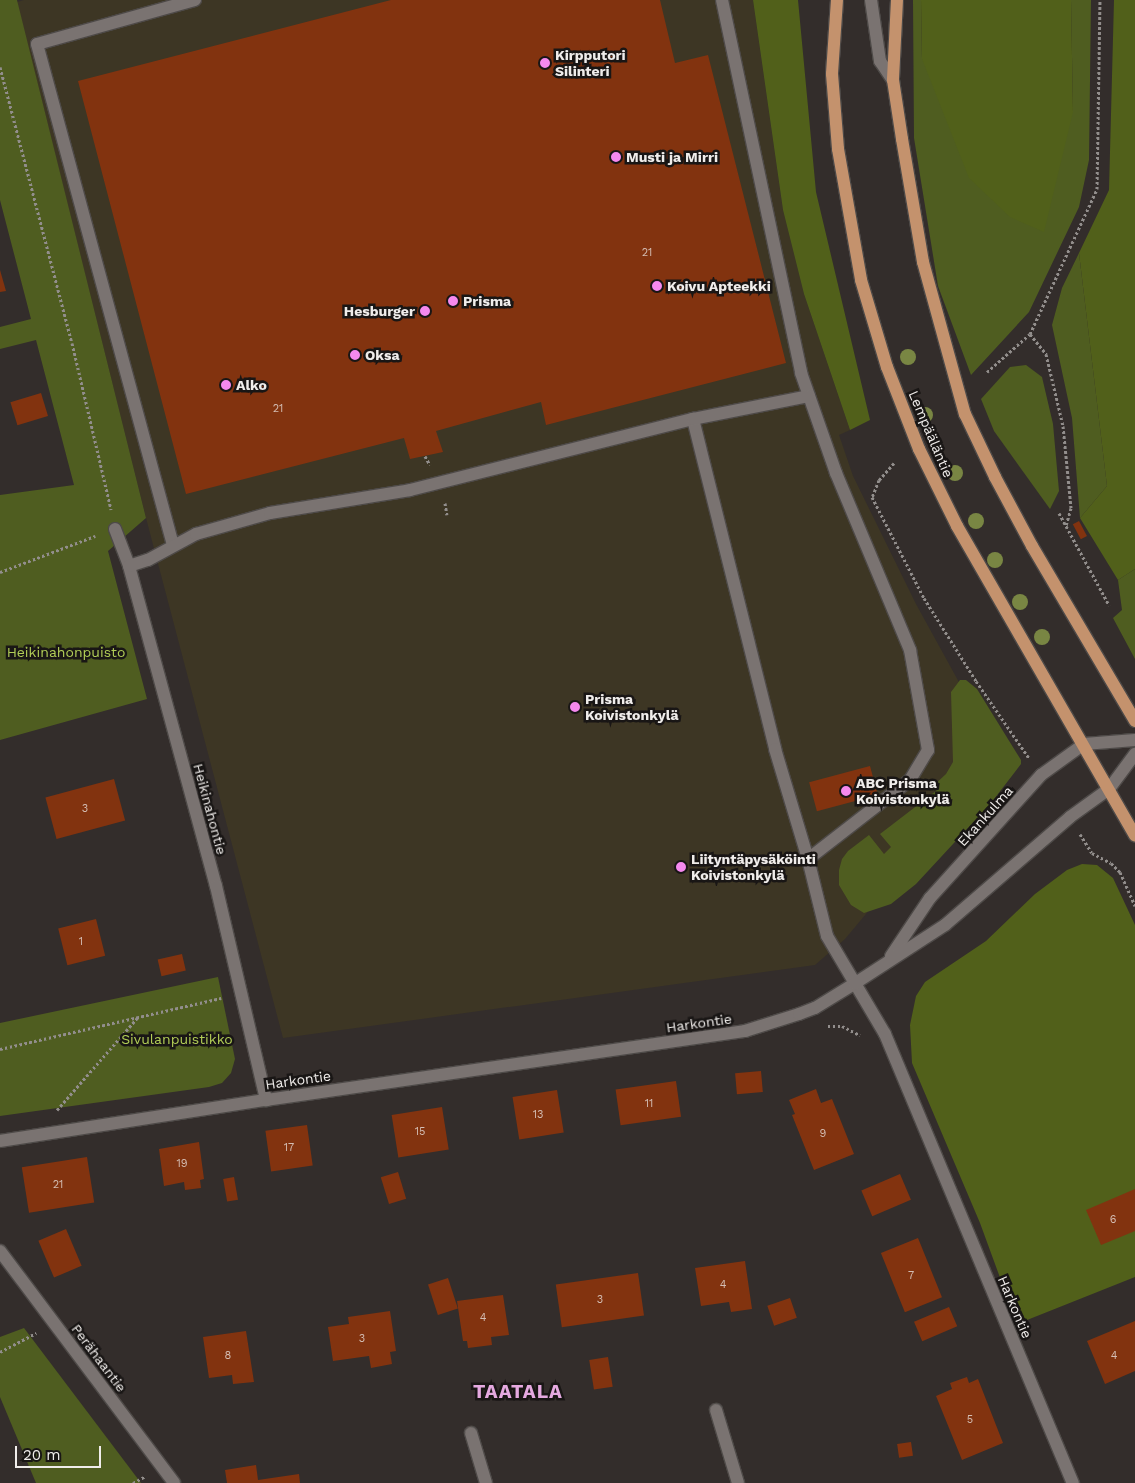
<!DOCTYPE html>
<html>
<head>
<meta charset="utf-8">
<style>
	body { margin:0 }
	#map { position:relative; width:1135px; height:1483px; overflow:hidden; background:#332d2b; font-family:"Work Sans",sans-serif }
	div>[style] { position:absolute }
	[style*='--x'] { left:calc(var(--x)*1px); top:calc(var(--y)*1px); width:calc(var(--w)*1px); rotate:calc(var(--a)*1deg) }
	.commercial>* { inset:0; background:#3d3624 }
	.green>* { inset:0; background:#4f5d20 }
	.forest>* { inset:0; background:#51601a }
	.building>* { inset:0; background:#82330f; transform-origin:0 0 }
	.path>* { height:3px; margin-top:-1.5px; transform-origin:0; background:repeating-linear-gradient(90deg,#928e8c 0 2.5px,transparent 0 5px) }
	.roads { filter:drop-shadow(1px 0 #4e4a48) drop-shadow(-1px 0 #4e4a48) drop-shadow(0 1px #4e4a48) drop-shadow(0 -1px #4e4a48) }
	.minor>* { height:12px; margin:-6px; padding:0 6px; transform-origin:6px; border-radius:6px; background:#7a7371 }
	.major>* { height:12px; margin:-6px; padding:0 6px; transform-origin:6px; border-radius:6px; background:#c4926d }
	.trees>* { width:16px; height:16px; margin:-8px; border-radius:50%; background:#798643 }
	.dots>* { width:14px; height:14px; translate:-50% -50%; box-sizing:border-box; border:2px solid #191615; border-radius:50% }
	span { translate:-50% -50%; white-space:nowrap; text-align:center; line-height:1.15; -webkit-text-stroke:5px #191615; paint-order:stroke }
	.number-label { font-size:11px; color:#d4beb4 }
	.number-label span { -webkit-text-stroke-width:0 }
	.poi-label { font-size:14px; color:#f0edeb; font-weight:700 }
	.left { translate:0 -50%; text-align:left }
	.right { translate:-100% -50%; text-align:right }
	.street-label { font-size:14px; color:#f0edeb }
	.park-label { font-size:14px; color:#b2ce57 }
	.district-label { font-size:19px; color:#e5a9e0; font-weight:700; letter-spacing:1px }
	.scale { position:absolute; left:15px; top:1446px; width:86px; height:22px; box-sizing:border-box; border:2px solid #f0edeb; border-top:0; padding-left:6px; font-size:15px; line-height:18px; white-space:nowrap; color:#f0edeb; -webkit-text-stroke:4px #191615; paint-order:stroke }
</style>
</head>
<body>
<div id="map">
	<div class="commercial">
		<div style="clip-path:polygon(24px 0,753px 0,783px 210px,804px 294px,850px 430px,839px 435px,853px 476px,916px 604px,971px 704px,975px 784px,845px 939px,815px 965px,283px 1038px,146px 518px,17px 2px)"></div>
	</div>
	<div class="green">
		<div style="clip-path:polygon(0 0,17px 0,146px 518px,108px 551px,147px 699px,0 740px,0 495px,74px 485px,36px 340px,0 349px,0 327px,31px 319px,0 200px)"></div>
		<div style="clip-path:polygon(913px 0,921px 0,922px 59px,1073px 112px,1071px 0,1091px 0,1089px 160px,1079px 207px,1029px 312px,971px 375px,938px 286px,914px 138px)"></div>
		<div style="clip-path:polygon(1079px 253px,1107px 486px,1080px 518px,1072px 418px,1052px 325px,1062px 288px)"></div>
		<div style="clip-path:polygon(1026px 365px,1042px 377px,1053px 424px,1059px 491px,1050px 509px,994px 431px,981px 399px,1010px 367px)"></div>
		<div style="clip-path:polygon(1135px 569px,1135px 659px,1113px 618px,1122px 610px,1118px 580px)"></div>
		<div style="clip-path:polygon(960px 680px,966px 680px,977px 689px,1021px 760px,1021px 764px,991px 803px,916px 884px,891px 904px,864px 913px,851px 905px,839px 885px,839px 870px,842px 859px,848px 851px,869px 835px,884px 854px,891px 847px,880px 834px,936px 791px,933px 786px,946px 774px,953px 762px,951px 692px)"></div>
		<div style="clip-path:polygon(218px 977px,235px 1059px,231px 1073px,222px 1083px,209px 1087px,0 1116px,0 1023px)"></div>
		<div style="clip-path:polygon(24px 1328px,141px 1483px,36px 1483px,0 1397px,0 1337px)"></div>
	</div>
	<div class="forest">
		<div style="clip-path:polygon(753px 0,798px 0,816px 192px,870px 420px,850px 430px,804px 294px,783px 210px)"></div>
		<div style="clip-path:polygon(921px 0,1071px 0,1073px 112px,1044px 232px,1010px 217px,969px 178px,922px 59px)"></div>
		<div style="clip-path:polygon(1114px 0,1135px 0,1135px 569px,1118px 580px,1080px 518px,1107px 486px,1079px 253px,1109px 190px)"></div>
		<div style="clip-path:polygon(1082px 864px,1097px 865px,1113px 878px,1135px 925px,1135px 1277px,1017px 1324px,980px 1223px,912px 1063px,910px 1025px,916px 996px,925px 982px,986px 941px,1035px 894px,1067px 870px)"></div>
	</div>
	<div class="building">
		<div style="clip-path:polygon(391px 0,660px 0,675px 63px,708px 55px,786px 363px,546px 425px,541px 402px,436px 431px,443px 452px,410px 459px,404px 438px,186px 494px,78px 81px)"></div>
		<div style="clip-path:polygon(0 270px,6px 291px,0 292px)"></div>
		<div style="left:41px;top:393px;width:24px;height:32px;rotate:73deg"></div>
		<div style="left:1079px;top:521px;width:17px;height:7px;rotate:62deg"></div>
		<div style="left:870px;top:766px;width:30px;height:63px;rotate:75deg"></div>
		<div style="left:114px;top:779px;width:43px;height:71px;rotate:75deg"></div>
		<div style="left:96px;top:919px;width:38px;height:39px;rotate:76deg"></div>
		<div style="left:182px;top:954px;width:17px;height:25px;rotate:77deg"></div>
		<div style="left:761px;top:1071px;width:21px;height:26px;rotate:85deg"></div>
		<div style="left:676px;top:1081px;width:36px;height:61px;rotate:82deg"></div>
		<div style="clip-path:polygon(816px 1089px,821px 1103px,832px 1099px,854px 1154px,814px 1170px,792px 1115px,795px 1114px,789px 1100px)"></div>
		<div style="left:557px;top:1090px;width:43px;height:45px;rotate:81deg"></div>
		<div style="left:442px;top:1107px;width:43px;height:51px;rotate:81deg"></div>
		<div style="left:307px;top:1125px;width:41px;height:42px;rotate:82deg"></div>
		<div style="clip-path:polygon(199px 1142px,204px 1179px,200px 1180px,201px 1188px,185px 1190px,184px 1182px,164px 1186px,159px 1149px)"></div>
		<div style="left:87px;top:1157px;width:46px;height:66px;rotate:81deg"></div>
		<div style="left:398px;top:1172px;width:28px;height:18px;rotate:73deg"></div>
		<div style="left:900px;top:1174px;width:28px;height:42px;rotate:67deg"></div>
		<div style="left:234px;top:1177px;width:23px;height:11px;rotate:80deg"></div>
		<div style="clip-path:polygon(1135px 1189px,1135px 1231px,1101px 1245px,1086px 1210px)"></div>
		<div style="left:66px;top:1229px;width:40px;height:30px;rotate:67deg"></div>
		<div style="left:918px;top:1238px;width:64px;height:40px;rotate:68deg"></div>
		<div style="clip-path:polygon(745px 1261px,752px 1309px,731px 1312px,729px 1302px,701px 1306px,695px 1268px)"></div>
		<div style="left:638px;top:1273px;width:43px;height:83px;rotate:82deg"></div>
		<div style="left:448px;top:1278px;width:32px;height:21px;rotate:72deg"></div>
		<div style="clip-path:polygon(503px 1295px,509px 1335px,491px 1337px,492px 1345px,468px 1348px,467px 1341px,463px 1341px,457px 1301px)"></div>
		<div style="left:790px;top:1298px;width:21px;height:24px;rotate:71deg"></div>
		<div style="left:949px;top:1307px;width:21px;height:38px;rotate:67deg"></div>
		<div style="clip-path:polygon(390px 1311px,396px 1351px,390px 1352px,392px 1364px,371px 1368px,369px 1356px,333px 1361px,328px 1327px,349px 1324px,348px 1317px)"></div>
		<div style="clip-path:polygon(1135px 1321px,1135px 1371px,1105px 1384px,1087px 1341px)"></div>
		<div style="clip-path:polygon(246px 1331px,254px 1382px,233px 1384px,232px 1375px,209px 1378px,203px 1337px)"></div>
		<div style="left:608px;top:1357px;width:30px;height:19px;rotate:81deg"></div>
		<div style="clip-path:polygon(967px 1377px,969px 1383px,978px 1379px,1003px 1443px,962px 1460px,936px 1396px,952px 1389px,950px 1383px)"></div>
		<div style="left:911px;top:1442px;width:14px;height:14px;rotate:82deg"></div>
		<div style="clip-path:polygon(256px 1465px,258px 1480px,299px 1474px,300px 1483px,227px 1483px,225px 1470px)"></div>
	</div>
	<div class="path">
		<div style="--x:0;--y:67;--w:285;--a:75.4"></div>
		<div style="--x:72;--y:343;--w:171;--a:76.8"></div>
		<div style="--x:1030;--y:334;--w:26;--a:51"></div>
		<div style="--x:1046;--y:354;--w:74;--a:76.7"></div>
		<div style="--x:1063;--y:426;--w:82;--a:84.4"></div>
		<div style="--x:1071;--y:508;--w:18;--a:106"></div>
		<div style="--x:987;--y:372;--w:57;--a:-41.5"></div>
		<div style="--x:1030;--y:334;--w:160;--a:-65.2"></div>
		<div style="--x:1097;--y:189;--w:189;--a:-89.1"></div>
		<div style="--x:425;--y:456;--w:10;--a:61"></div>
		<div style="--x:894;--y:463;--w:23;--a:131"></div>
		<div style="--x:879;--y:480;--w:18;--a:112"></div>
		<div style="--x:872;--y:497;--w:114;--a:62.8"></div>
		<div style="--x:924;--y:598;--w:98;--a:57.9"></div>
		<div style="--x:976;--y:681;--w:93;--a:55.5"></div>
		<div style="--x:445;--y:503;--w:12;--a:81"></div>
		<div style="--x:1059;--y:513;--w:105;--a:61.5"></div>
		<div style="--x:0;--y:572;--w:102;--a:-20.8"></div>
		<div style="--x:1080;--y:834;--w:22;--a:58"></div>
		<div style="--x:1092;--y:853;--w:21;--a:28"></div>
		<div style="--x:1111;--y:863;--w:13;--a:45"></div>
		<div style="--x:1120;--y:872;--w:37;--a:66"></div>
		<div style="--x:828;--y:1026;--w:14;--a:0"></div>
		<div style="--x:842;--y:1026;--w:20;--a:27"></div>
		<div style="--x:0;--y:1049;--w:227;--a:-13"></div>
		<div style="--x:57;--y:1110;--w:123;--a:-48.9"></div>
		<div style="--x:0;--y:1352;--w:41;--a:-27.8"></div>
		<div style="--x:133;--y:1483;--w:13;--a:-29"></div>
	</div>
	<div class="roads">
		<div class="minor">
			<div style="--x:722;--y:0;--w:381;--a:78"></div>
			<div style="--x:801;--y:373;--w:106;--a:70.7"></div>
			<div style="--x:836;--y:473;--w:192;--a:67.3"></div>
			<div style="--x:910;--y:650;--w:102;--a:79.8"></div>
			<div style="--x:928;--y:750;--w:35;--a:121"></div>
			<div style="--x:910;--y:780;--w:129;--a:142.2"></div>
			<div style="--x:871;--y:0;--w:62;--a:81.6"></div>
			<div style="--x:880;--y:61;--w:23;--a:56"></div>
			<div style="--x:693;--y:419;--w:340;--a:76"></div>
			<div style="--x:775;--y:749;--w:115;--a:73.3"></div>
			<div style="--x:808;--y:859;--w:79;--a:76.1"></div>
			<div style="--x:827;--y:936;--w:114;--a:59.4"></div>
			<div style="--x:885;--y:1034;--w:487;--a:67.3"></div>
			<div style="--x:115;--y:529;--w:40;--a:69"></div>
			<div style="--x:129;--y:566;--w:332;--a:74.8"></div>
			<div style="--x:216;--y:886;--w:220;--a:76.8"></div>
			<div style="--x:173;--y:545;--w:519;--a:-105.19"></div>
			<div style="--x:37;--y:44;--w:164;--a:-15.6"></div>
			<div style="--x:129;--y:566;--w:20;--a:-18"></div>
			<div style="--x:148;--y:560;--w:55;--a:-28.4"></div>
			<div style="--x:196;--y:534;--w:77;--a:-15.8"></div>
			<div style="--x:270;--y:513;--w:142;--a:-9.3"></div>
			<div style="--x:410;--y:490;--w:292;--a:-14.1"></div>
			<div style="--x:693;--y:419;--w:118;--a:-11.2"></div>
			<div style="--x:891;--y:956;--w:70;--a:-56.1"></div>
			<div style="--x:930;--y:898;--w:166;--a:-47.9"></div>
			<div style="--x:1041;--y:775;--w:53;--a:-35.8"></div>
			<div style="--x:1084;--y:744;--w:51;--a:-4.5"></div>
			<div style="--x:0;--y:1141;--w:269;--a:-8.8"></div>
			<div style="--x:266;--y:1100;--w:484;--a:-8.2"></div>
			<div style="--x:745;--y:1031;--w:57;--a:-17.5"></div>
			<div style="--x:799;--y:1014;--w:17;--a:-21"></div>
			<div style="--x:815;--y:1008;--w:46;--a:-31.6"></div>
			<div style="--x:854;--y:984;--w:108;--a:-33"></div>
			<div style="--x:945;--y:925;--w:165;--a:-40.8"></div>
			<div style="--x:1070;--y:817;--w:48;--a:-35.7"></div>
			<div style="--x:1109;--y:789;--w:44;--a:-53.4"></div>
			<div style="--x:0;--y:1251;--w:290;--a:53.1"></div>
			<div style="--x:716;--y:1410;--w:76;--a:73.2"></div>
			<div style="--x:471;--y:1433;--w:52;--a:73.3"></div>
		</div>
		<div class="major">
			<div style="--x:837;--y:0;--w:74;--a:93.9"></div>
			<div style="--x:832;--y:74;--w:75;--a:85.4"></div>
			<div style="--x:838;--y:149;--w:133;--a:80"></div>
			<div style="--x:861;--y:280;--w:91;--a:73.4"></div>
			<div style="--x:887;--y:367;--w:88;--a:68.7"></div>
			<div style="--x:919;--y:449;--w:86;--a:63.7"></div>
			<div style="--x:957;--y:526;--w:357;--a:60.1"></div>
			<div style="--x:897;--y:0;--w:80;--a:92.9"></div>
			<div style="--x:893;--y:80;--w:60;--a:81.3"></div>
			<div style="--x:902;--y:139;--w:125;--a:80.3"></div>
			<div style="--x:923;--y:262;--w:158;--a:74.6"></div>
			<div style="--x:965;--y:414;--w:70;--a:64.5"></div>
			<div style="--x:995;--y:477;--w:78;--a:61.8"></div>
			<div style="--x:1032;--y:546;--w:203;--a:59.5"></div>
		</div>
	</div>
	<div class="trees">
		<div style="left:908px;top:357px"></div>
		<div style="left:925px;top:415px"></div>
		<div style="left:955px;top:473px"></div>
		<div style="left:976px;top:521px"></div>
		<div style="left:995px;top:560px"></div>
		<div style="left:1020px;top:602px"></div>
		<div style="left:1042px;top:637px"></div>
	</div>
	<div class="dots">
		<div style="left:545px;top:63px;background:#f589ee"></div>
		<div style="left:616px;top:157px;background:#f589ee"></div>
		<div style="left:657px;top:286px;background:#f589ee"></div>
		<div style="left:453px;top:301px;background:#f589ee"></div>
		<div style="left:425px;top:311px;background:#f589ee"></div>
		<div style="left:355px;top:355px;background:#f589ee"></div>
		<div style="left:226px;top:385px;background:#f589ee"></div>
		<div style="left:575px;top:707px;background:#f589ee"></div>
		<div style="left:846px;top:791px;background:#f589ee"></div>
		<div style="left:681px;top:867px;background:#f589ee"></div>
	</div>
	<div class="number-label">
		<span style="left:647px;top:253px">21</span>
		<span style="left:278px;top:409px">21</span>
		<span style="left:85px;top:809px">3</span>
		<span style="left:81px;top:942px">1</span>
		<span style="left:649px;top:1104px">11</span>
		<span style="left:538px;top:1115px">13</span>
		<span style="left:420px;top:1132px">15</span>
		<span style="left:823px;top:1134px">9</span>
		<span style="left:289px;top:1148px">17</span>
		<span style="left:182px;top:1164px">19</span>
		<span style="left:58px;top:1185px">21</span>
		<span style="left:1113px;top:1220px">6</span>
		<span style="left:911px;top:1276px">7</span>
		<span style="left:723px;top:1285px">4</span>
		<span style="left:600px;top:1300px">3</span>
		<span style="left:483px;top:1318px">4</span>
		<span style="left:362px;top:1339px">3</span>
		<span style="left:228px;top:1356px">8</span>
		<span style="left:1114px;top:1356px">4</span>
		<span style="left:970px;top:1420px">5</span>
	</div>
	<div class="poi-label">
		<span class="left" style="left:555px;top:63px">Kirpputori<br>Silinteri</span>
		<span class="left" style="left:626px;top:157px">Musti ja Mirri</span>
		<span class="left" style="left:667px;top:286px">Koivu Apteekki</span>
		<span class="left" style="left:463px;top:301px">Prisma</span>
		<span class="right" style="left:415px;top:311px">Hesburger</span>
		<span class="left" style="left:365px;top:355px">Oksa</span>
		<span class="left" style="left:236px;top:385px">Alko</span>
		<span class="left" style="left:585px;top:707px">Prisma<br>Koivistonkylä</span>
		<span class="left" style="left:856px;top:791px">ABC Prisma<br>Koivistonkylä</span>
		<span class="left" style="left:691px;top:867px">Liityntäpysäköinti<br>Koivistonkylä</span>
	</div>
	<div class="street-label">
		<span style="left:931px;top:434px;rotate:67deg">Lempääläntie</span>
		<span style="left:210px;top:809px;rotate:75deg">Heikinahontie</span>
		<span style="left:985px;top:816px;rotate:-48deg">Ekankulma</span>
		<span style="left:699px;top:1023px;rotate:-8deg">Harkontie</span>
		<span style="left:298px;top:1080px;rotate:-8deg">Harkontie</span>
		<span style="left:1015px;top:1307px;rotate:67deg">Harkontie</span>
		<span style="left:99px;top:1358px;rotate:53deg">Perähaantie</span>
	</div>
	<div class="park-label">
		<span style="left:66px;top:652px">Heikinahonpuisto</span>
		<span style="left:177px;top:1039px">Sivulanpuistikko</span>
	</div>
	<div class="district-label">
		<span style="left:518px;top:1392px">TAATALA</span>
	</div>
	<div class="scale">20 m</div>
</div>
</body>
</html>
